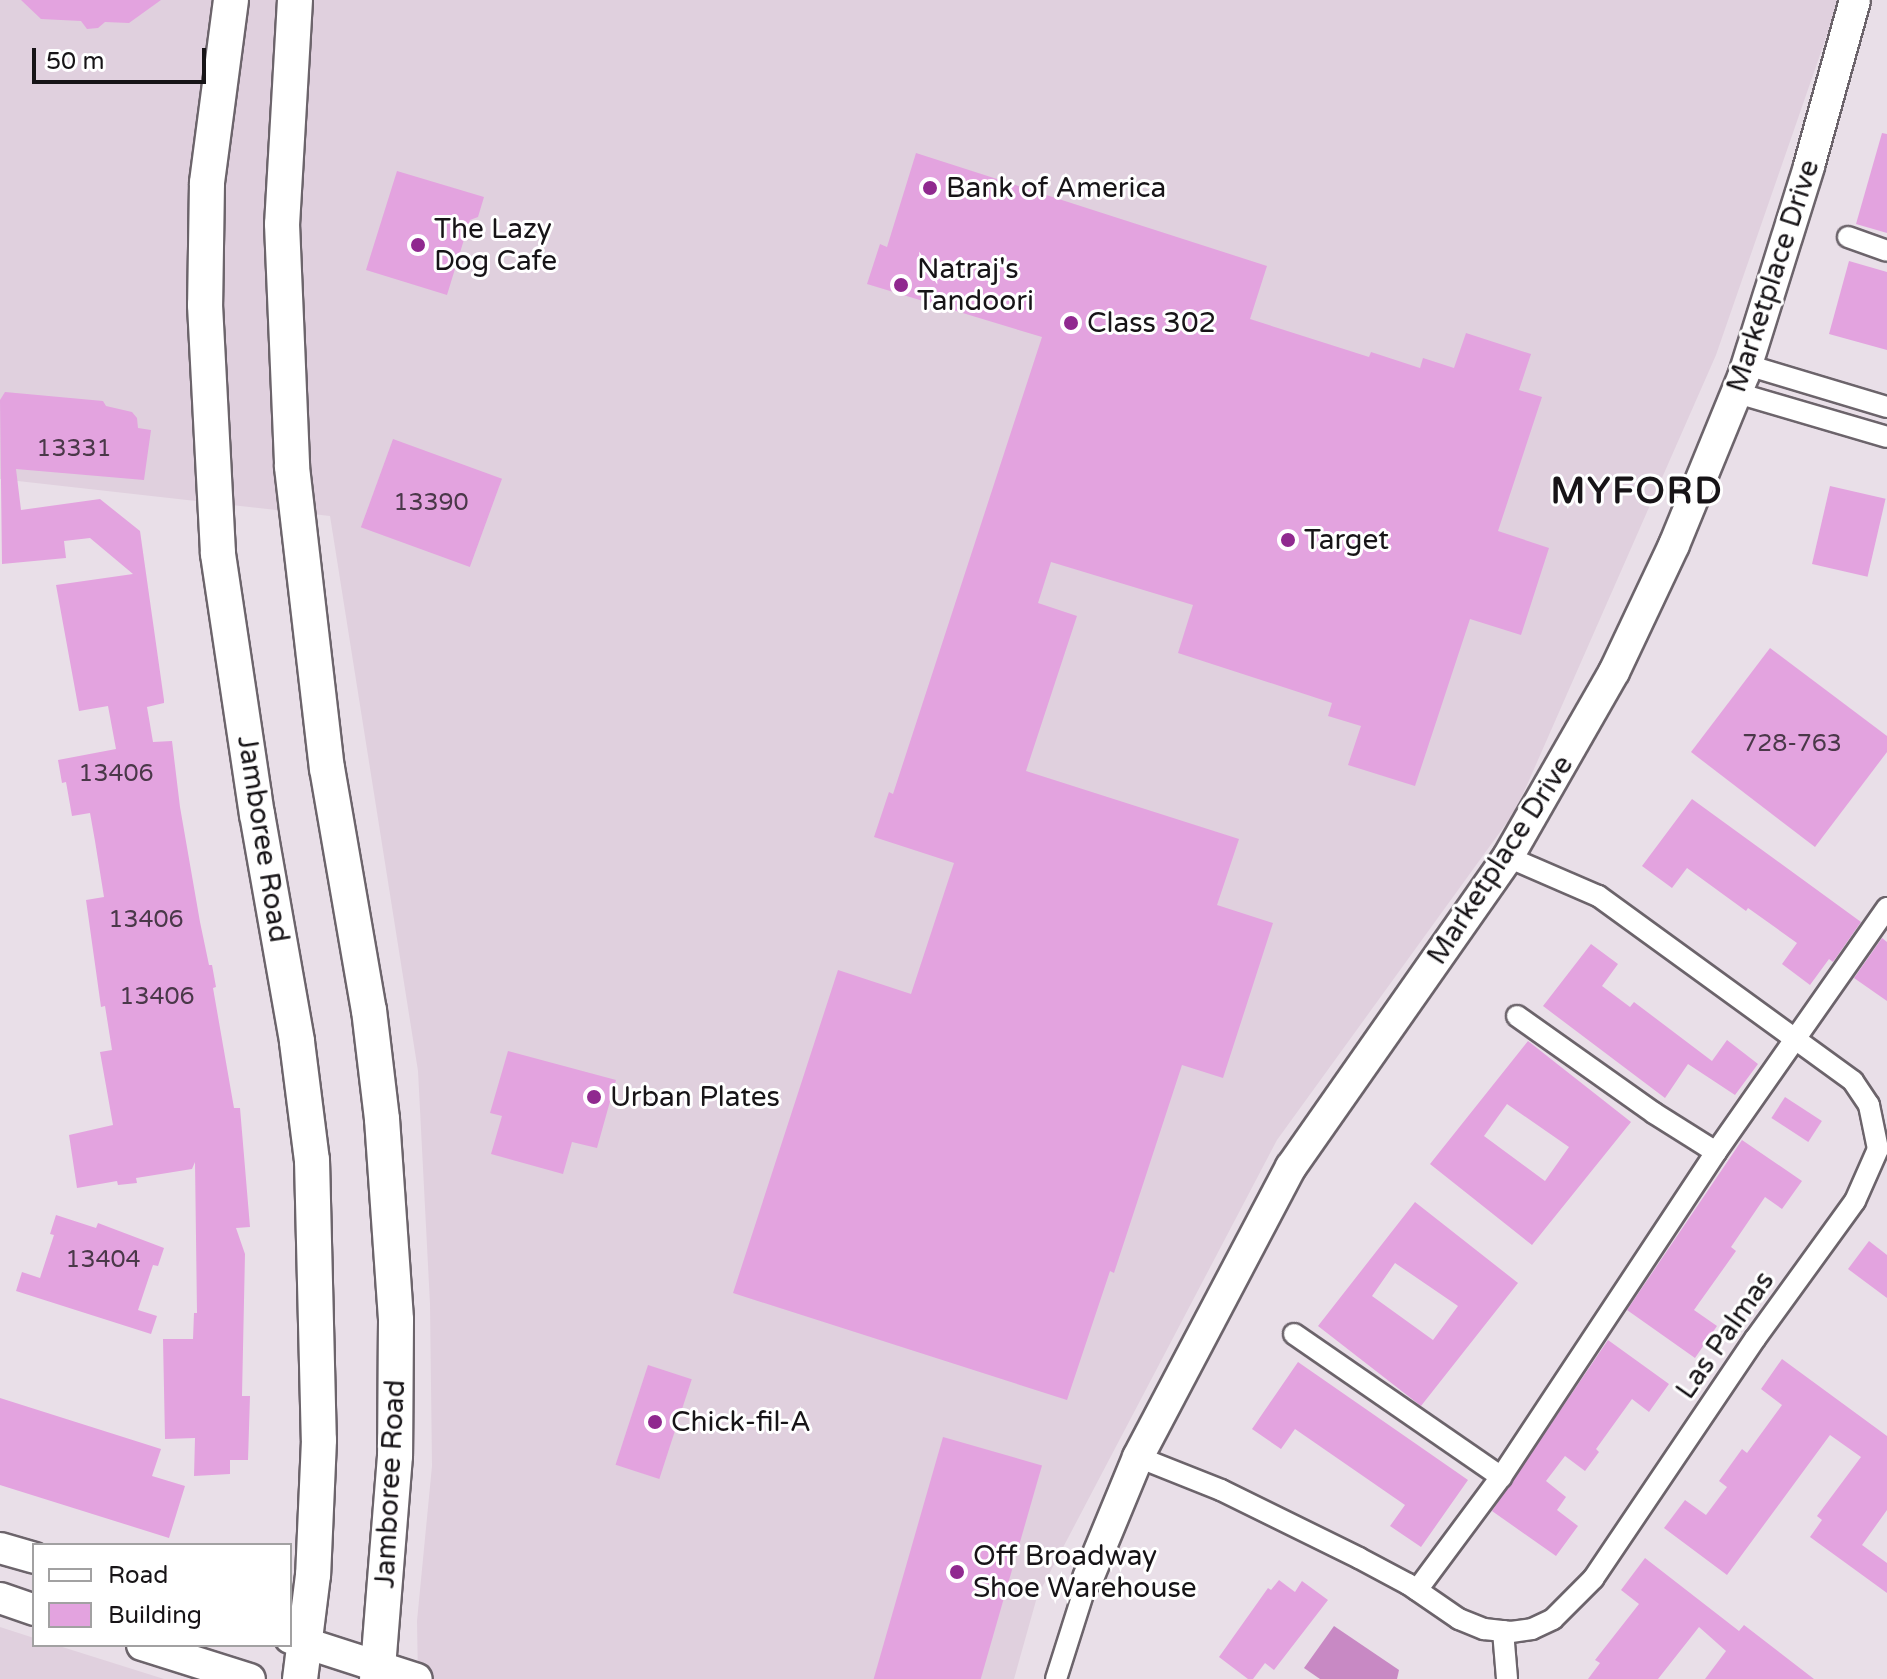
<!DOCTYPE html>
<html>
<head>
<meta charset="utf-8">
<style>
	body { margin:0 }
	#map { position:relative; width:1887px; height:1679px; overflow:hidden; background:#e9dfe8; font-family:"Varela Round",sans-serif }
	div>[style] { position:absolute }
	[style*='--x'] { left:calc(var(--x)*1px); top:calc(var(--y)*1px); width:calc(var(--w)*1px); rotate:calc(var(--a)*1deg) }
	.built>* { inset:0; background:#e0d0de }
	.water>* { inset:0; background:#c889c4 }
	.building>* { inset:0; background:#e3a3df; transform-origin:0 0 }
	.roads { filter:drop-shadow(2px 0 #6c646b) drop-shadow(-2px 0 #6c646b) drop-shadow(0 2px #6c646b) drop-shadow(0 -2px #6c646b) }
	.street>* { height:20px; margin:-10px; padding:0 10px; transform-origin:10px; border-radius:10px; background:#fff }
	.secondary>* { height:30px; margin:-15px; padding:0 15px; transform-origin:15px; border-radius:15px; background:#fff }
	.primary>* { height:34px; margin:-17px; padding:0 17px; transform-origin:17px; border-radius:17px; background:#fff }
	.dots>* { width:22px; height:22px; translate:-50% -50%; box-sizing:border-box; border:4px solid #fff; border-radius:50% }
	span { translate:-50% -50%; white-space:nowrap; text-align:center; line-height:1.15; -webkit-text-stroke:6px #fff; paint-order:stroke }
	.number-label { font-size:24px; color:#4a3849 }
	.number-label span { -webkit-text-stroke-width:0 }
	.poi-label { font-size:28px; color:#171417 }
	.left { translate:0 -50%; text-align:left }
	.street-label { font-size:28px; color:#171417 }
	.district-label { font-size:36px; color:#171417; font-weight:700; letter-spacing:2px }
	.legend { position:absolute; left:32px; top:1543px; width:260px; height:104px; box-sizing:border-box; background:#fff; border:2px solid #a2a1a2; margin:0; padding:10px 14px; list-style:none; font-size:24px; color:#171417 }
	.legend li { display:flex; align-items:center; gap:16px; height:40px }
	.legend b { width:40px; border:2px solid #a2a1a2 }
	.scale { position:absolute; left:32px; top:48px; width:174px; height:36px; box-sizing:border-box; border:4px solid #171417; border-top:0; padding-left:10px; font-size:24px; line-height:28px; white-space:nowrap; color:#171417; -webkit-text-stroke:6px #fff; paint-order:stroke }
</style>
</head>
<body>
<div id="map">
	<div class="built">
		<div style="clip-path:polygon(0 0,1839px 0,1716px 355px,1516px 810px,1277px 1140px,1037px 1597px,1014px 1679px,418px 1679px,417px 1621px,432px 1466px,430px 1304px,418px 1071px,330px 516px,0 479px)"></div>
		<div style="clip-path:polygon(0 1627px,34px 1638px,34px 1645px,56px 1645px,164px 1679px,0 1679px)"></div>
	</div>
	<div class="water">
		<div style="clip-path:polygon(1334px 1626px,1399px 1670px,1397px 1679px,1320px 1679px,1304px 1668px)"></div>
	</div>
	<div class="building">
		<div style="clip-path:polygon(21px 0,161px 0,129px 23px,105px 22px,98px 28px,87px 29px,81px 21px,41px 19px)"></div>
		<div style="clip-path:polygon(1882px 133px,1887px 134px,1887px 233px,1856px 224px)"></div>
		<div style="clip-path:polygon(916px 153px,1267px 266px,1250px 319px,1369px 357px,1371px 352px,1420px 368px,1423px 358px,1454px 368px,1466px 333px,1531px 354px,1519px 390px,1542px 397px,1498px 531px,1549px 548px,1521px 635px,1470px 619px,1415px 786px,1348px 765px,1361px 726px,1328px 716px,1332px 703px,1178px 653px,1193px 605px,1051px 562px,1038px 603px,1077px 616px,1026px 771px,1239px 839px,1217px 905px,1273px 923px,1223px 1078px,1182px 1065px,1114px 1273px,1110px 1271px,1067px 1400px,733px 1293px,838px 970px,911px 994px,954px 863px,874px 837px,889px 792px,893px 794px,1042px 337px,867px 284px,880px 244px,887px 247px)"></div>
		<div style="clip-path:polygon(397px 171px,484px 197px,478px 217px,470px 220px,447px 295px,366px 270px)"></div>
		<div style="clip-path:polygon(1849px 261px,1887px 272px,1887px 350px,1829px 334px)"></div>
		<div style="clip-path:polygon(5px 392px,103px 401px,106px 406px,132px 412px,137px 418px,138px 428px,151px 430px,144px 480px,16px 469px,21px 510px,100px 499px,140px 531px,164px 700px,164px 703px,147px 707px,153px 742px,172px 741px,180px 807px,200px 922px,209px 965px,212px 965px,216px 987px,213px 988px,234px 1108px,240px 1108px,250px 1227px,236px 1228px,245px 1254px,242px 1396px,250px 1396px,248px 1460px,230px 1460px,230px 1474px,194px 1476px,195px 1438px,165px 1439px,163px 1339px,193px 1339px,194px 1313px,197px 1313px,195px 1162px,192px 1169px,136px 1178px,137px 1183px,118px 1185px,117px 1181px,77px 1188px,69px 1135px,113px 1125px,100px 1052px,112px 1050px,105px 1006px,101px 1007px,86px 900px,104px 897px,95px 841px,90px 813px,72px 816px,66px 782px,62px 783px,58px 760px,116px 749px,108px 706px,79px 711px,56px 585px,133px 574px,90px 538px,64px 541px,66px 558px,2px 564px,0 400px)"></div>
		<div style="left:393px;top:439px;width:116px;height:94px;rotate:20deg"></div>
		<div style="left:1830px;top:486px;width:57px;height:80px;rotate:13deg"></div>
		<div style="clip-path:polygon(1770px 648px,1887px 736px,1887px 752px,1815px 847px,1691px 752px)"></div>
		<div style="clip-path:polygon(1692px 799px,1861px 922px,1833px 962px,1829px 959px,1810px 985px,1782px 964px,1797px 943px,1748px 908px,1746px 911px,1687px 868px,1672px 888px,1642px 866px)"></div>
		<div style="clip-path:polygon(1882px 938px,1887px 942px,1887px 1001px,1854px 978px)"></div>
		<div style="clip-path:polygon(1591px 944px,1618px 964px,1602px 986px,1630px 1007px,1634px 1002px,1712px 1061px,1727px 1040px,1758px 1064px,1735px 1095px,1688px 1064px,1665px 1098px,1543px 1006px)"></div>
		<div style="clip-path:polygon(evenodd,1528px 1041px,1631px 1122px,1532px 1245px,1430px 1164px,1528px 1041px,1507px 1104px,1569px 1147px,1545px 1181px,1484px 1136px,1507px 1104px)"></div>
		<div style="clip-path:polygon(508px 1051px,616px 1080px,597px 1148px,572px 1142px,563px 1174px,491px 1154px,502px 1116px,490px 1113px)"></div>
		<div style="left:1785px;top:1097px;width:44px;height:25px;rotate:33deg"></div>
		<div style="clip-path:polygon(1742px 1140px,1802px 1181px,1782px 1209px,1765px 1197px,1731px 1247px,1736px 1251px,1694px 1310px,1717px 1326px,1695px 1358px,1627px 1310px)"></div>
		<div style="clip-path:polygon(evenodd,1415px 1202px,1518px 1283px,1421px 1406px,1318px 1326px,1415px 1202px,1395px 1263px,1458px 1306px,1433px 1340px,1372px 1296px,1395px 1263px)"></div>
		<div style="clip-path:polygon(56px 1215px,96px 1228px,98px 1223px,164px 1248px,158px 1266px,153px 1265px,138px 1310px,157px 1316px,151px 1334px,16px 1291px,22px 1272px,40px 1278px,54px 1235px,50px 1234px)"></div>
		<div style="clip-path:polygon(1869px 1241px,1887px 1255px,1887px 1298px,1848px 1269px)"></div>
		<div style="clip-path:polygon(1608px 1340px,1669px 1384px,1649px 1412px,1632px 1399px,1596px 1449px,1599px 1452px,1585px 1471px,1565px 1456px,1546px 1481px,1566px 1497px,1557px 1510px,1578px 1526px,1556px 1556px,1492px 1511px)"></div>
		<div style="clip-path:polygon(1782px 1359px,1887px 1436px,1887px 1510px,1862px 1545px,1887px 1563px,1887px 1593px,1810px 1537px,1822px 1520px,1817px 1516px,1861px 1457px,1830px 1435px,1727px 1575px,1664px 1528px,1685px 1500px,1706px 1515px,1727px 1487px,1719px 1481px,1742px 1449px,1747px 1453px,1782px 1405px,1761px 1389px)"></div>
		<div style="clip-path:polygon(1298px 1362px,1468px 1480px,1421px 1547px,1390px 1526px,1405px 1505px,1295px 1429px,1281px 1449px,1252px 1429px)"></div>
		<div style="left:648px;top:1365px;width:46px;height:105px;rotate:18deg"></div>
		<div style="clip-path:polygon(0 1398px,161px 1449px,152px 1476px,185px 1486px,169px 1538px,0 1485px)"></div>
		<div style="left:943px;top:1437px;width:103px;height:252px;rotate:16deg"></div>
		<div style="clip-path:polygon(1645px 1558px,1739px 1631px,1744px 1625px,1814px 1679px,1705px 1679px,1726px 1651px,1699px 1627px,1658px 1679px,1588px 1679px,1600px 1663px,1595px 1660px,1639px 1604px,1621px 1590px)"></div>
		<div style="clip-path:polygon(1279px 1580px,1295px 1592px,1302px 1581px,1328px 1600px,1274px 1670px,1265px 1663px,1253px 1679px,1248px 1679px,1219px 1657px,1268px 1588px,1271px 1590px)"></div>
	</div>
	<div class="roads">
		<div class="street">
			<div style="--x:1848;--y:237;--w:41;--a:19.7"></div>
			<div style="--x:1747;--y:365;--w:146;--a:16.7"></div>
			<div style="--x:1737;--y:393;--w:156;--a:16.3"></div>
			<div style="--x:1517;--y:1016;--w:168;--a:35.3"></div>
			<div style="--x:1654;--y:1113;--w:73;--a:32.2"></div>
			<div style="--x:1294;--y:1334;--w:252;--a:34.6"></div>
			<div style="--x:1138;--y:1457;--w:89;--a:21.7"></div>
			<div style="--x:1221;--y:1490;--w:154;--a:26.2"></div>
			<div style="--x:1359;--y:1558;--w:55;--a:28"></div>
			<div style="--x:1408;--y:1584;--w:62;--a:34.5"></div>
			<div style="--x:1459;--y:1619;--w:27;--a:22"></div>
			<div style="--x:1484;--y:1629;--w:27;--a:6"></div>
			<div style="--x:1511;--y:1632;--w:21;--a:-8"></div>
			<div style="--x:1532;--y:1629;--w:23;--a:-25"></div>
			<div style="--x:1553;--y:1619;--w:57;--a:-45"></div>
			<div style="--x:1593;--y:1579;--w:290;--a:-56"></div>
			<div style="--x:1755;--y:1339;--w:170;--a:-54.1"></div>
			<div style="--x:1855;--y:1201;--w:57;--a:-66.1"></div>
			<div style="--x:1878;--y:1149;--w:45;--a:-101.6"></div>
			<div style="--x:1869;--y:1105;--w:29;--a:-124"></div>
			<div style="--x:1853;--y:1081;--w:315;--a:-144"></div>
			<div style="--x:1598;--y:896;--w:98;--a:-156.6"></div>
			<div style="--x:1417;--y:1590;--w:141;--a:-53.4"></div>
			<div style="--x:1501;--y:1477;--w:390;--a:-56.5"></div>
			<div style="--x:1716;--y:1152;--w:298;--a:-55"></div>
			<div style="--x:1503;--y:1631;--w:48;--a:85.2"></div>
			<div style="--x:1056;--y:1679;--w:106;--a:-72.4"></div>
		</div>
		<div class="secondary">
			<div style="--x:0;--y:1548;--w:35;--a:16"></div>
			<div style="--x:1088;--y:1578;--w:131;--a:-67.5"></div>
			<div style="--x:1138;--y:1457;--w:328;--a:-62.2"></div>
			<div style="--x:1291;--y:1167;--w:378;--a:-55"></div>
			<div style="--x:1508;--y:857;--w:213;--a:-60.2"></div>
			<div style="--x:1614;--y:672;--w:140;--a:-64.7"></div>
			<div style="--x:1674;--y:545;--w:185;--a:-67.7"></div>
			<div style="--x:1744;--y:374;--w:218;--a:-72.6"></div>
			<div style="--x:1809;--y:166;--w:172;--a:-74.5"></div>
			<div style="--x:0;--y:1598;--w:36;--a:19"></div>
			<div style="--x:290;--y:1638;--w:133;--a:17.9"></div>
			<div style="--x:142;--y:1645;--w:113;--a:17.5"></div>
		</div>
		<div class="primary">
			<div style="--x:231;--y:0;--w:185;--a:97.5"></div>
			<div style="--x:207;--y:183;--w:122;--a:90.9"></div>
			<div style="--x:205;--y:305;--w:249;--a:87"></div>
			<div style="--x:218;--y:554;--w:263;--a:81.5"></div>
			<div style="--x:257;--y:814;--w:231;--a:80"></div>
			<div style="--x:297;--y:1042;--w:119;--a:82.8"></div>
			<div style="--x:312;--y:1160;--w:280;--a:88.6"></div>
			<div style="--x:319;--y:1440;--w:135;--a:92.5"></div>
			<div style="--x:313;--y:1575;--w:105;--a:97.1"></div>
			<div style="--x:295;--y:0;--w:224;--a:93.3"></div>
			<div style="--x:282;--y:224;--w:243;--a:87.6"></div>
			<div style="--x:292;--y:467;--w:303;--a:83.4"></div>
			<div style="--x:327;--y:768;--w:246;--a:80.2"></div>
			<div style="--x:369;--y:1010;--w:110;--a:83.2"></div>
			<div style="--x:382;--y:1119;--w:201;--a:86"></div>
			<div style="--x:396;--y:1320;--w:136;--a:90.4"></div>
			<div style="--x:395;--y:1456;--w:224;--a:94.6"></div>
		</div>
	</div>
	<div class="dots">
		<div style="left:930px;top:188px;background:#90298f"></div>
		<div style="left:418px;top:245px;background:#90298f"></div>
		<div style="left:901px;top:285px;background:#90298f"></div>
		<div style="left:1071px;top:323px;background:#90298f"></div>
		<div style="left:1288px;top:540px;background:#90298f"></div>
		<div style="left:594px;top:1097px;background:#90298f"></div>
		<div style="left:655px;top:1422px;background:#90298f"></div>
		<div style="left:957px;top:1572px;background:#90298f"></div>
	</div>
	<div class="number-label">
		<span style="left:74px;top:449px">13331</span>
		<span style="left:431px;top:503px">13390</span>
		<span style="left:1792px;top:744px">728-763</span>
		<span style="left:116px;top:774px">13406</span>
		<span style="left:146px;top:920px">13406</span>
		<span style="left:157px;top:997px">13406</span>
		<span style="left:103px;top:1260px">13404</span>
	</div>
	<div class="poi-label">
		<span class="left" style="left:946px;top:188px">Bank of America</span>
		<span class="left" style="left:434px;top:245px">The Lazy<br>Dog Cafe</span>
		<span class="left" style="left:917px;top:285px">Natraj's<br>Tandoori</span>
		<span class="left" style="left:1087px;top:323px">Class 302</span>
		<span class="left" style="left:1304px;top:540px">Target</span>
		<span class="left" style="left:610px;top:1097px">Urban Plates</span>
		<span class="left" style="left:671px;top:1422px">Chick-fil-A</span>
		<span class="left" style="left:973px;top:1572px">Off Broadway<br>Shoe Warehouse</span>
	</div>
	<div class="street-label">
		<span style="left:1773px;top:276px;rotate:-72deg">Marketplace Drive</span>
		<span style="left:263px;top:839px;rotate:81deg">Jamboree Road</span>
		<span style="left:1500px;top:860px;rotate:-57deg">Marketplace Drive</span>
		<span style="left:1725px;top:1335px;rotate:-55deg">Las Palmas</span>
		<span style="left:390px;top:1484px;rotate:-87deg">Jamboree Road</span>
	</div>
	<div class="district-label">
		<span style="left:1637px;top:492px">MYFORD</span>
	</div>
	<ul class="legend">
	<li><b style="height:10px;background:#fff"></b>Road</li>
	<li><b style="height:22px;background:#e3a3df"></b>Building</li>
	</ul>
	<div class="scale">50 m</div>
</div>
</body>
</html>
